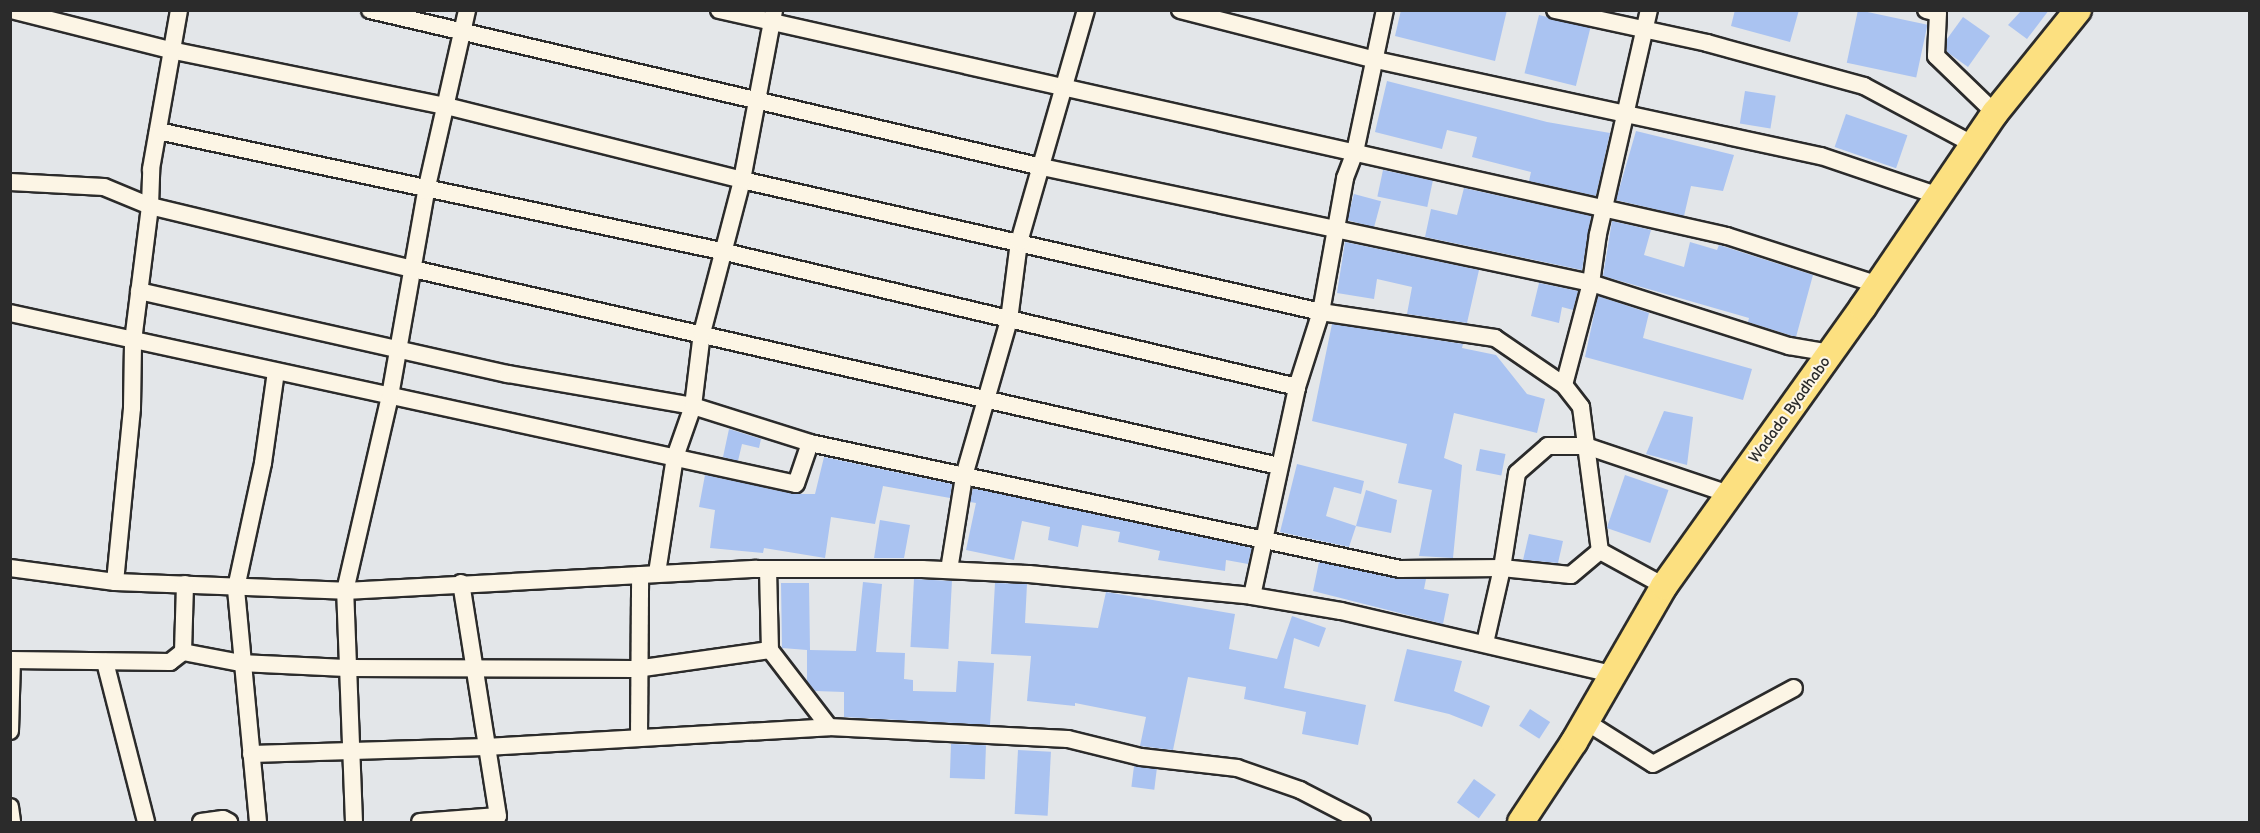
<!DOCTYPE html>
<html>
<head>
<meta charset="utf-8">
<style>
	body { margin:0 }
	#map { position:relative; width:2260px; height:833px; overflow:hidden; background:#e3e6e9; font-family:"Balsamiq Sans",sans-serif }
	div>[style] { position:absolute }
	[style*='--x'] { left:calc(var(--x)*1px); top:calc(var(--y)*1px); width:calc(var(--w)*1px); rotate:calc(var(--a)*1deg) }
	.building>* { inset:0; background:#aac3f1; transform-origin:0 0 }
	.roads { filter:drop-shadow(2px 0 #2b2b2b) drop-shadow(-2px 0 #2b2b2b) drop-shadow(0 2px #2b2b2b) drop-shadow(0 -2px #2b2b2b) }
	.minor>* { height:16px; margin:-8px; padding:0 8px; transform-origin:8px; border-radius:8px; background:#fcf5e5 }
	.primary>* { height:26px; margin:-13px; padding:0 13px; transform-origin:13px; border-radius:13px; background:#fce080 }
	span { translate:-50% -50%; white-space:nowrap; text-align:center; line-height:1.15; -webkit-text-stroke:4.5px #fcf5e5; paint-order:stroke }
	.street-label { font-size:15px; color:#2b2b2b }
	.frame { position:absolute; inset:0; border:12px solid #2b2b2b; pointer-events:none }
</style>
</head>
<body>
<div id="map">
	<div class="building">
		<div style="clip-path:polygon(1401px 10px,1507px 10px,1495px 61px,1395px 36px)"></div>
		<div style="clip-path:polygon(1735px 10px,1799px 10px,1790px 42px,1731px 26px)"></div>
		<div style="left:1858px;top:10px;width:71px;height:54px;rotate:12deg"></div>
		<div style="clip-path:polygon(2022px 10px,2049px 10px,2027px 39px,2008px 25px)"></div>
		<div style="left:1539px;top:15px;width:53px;height:60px;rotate:14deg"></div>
		<div style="clip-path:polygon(1963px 17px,1990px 36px,1968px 67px,1947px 52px,1947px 39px)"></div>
		<div style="clip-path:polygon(1387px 81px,1547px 122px,1610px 133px,1596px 196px,1529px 181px,1531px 172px,1472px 157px,1477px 137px,1447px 130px,1442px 149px,1375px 132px)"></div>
		<div style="left:1745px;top:91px;width:31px;height:33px;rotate:9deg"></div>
		<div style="left:1846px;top:114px;width:65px;height:35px;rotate:19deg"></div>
		<div style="clip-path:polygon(1636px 131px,1734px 155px,1723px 191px,1691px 186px,1684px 216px,1616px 200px)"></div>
		<div style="left:1383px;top:170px;width:51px;height:27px;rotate:12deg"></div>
		<div style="clip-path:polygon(1464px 188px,1591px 216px,1582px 270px,1425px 237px,1431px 209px,1457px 215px)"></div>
		<div style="left:1354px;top:194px;width:28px;height:27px;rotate:15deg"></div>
		<div style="clip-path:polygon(1612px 221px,1651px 230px,1644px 255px,1684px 267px,1690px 242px,1717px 250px,1719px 245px,1813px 275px,1796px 337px,1748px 322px,1749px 318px,1603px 276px)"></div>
		<div style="clip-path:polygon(1345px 242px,1479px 270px,1467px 323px,1407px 314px,1412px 287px,1377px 279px,1374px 299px,1337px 293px)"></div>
		<div style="clip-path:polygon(1539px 283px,1578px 291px,1573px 310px,1562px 307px,1559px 323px,1531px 316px)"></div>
		<div style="clip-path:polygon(1598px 296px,1649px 313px,1643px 338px,1752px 369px,1743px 400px,1585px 357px)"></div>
		<div style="clip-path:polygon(1332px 324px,1463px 344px,1462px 348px,1496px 355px,1527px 394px,1545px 399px,1537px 433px,1454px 413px,1444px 458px,1462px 465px,1453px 558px,1419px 556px,1432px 490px,1398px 483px,1407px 444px,1312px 421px)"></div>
		<div style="clip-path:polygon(1664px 411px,1693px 417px,1687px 465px,1646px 454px)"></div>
		<div style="clip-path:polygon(729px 429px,761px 439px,759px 448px,742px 444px,738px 461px,723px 457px)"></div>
		<div style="left:1480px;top:449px;width:26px;height:22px;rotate:11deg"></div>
		<div style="clip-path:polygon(824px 457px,952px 484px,950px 498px,883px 486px,875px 524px,831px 517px,825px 558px,764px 548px,763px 553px,710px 548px,715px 510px,699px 507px,705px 475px,794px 494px,815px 494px)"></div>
		<div style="clip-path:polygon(1297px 464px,1364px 481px,1361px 494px,1334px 487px,1326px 516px,1356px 526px,1349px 547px,1280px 532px)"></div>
		<div style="left:1625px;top:475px;width:46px;height:56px;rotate:19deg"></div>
		<div style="clip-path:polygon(973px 488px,1252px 548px,1248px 564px,1226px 560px,1225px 571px,1158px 560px,1160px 551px,1118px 542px,1120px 532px,1082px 525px,1078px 547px,1048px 540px,1050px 527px,1022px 521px,1014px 560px,966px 550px,976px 503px,970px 502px)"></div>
		<div style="clip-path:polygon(1366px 490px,1397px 500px,1391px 533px,1356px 526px)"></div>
		<div style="clip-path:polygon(880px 520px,910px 525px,904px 558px,874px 558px)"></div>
		<div style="clip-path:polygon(1529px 534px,1563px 541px,1558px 563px,1523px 560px)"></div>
		<div style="clip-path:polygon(1319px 562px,1398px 579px,1426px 579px,1424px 589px,1449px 594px,1443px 624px,1313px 591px)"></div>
		<div style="left:914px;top:579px;width:38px;height:68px;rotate:3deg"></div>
		<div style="clip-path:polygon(863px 582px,882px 584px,876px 652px,905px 653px,904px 679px,913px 680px,913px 691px,956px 692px,958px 661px,994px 663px,990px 725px,844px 717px,844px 692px,815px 691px,807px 681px,807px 650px,782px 648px,781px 583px,809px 583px,810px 650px,856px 651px)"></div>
		<div style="clip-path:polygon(995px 583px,1027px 584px,1025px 623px,1098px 628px,1106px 592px,1235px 614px,1229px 649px,1277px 659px,1292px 616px,1326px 628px,1319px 647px,1294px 638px,1284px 688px,1366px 705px,1358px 745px,1302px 734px,1306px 712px,1244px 699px,1246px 687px,1188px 677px,1173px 750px,1140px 746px,1146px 717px,1075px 703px,1075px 706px,1027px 701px,1031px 656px,991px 654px)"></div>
		<div style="clip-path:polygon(1407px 649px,1462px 661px,1454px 691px,1490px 706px,1482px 727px,1449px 714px,1394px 701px)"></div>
		<div style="left:1530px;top:709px;width:24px;height:20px;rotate:33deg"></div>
		<div style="left:951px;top:744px;width:35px;height:34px;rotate:2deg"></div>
		<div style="left:1018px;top:750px;width:33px;height:64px;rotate:3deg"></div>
		<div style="left:1134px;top:766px;width:23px;height:21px;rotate:7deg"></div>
		<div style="left:1474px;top:779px;width:27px;height:29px;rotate:36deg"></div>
	</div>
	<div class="roads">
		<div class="minor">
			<div style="--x:11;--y:10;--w:164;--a:14.1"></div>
			<div style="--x:170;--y:50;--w:282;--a:11.5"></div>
			<div style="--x:446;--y:106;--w:305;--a:14"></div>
			<div style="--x:742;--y:180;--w:594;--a:12.84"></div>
			<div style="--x:1321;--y:312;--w:176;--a:8.5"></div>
			<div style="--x:1495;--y:338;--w:83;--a:34.3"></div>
			<div style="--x:1564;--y:385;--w:28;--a:52"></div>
			<div style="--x:1581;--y:407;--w:145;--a:82.5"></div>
			<div style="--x:1600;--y:551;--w:73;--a:28.7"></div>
			<div style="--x:370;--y:10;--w:690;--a:13.15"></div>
			<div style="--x:1042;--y:167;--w:561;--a:11.93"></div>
			<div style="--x:1591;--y:283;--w:208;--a:17.7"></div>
			<div style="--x:1789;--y:346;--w:43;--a:9.5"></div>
			<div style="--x:719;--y:10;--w:1033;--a:12.64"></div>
			<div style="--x:1727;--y:236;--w:160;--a:17.9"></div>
			<div style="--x:1180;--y:10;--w:202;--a:14.3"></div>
			<div style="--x:1376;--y:60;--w:455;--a:12.2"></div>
			<div style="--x:1821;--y:156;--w:125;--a:18.7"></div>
			<div style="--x:1555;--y:10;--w:156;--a:12.2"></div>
			<div style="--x:1707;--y:43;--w:163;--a:15.3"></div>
			<div style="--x:1864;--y:86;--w:125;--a:28.2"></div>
			<div style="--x:1926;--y:10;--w:12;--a:14"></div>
			<div style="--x:1938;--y:13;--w:43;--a:92.7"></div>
			<div style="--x:1936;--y:56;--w:82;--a:44"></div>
			<div style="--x:158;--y:131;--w:576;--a:12.03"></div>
			<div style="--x:721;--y:251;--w:592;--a:13.28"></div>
			<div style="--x:10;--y:182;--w:94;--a:3"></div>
			<div style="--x:104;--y:187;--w:50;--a:22.4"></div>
			<div style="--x:150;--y:206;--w:270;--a:13.5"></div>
			<div style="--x:413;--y:269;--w:888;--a:12.82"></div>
			<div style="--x:139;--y:291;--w:378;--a:12.7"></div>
			<div style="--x:508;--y:374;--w:188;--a:9.8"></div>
			<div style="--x:693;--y:406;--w:123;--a:17.5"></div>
			<div style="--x:810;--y:443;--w:603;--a:12.05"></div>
			<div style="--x:1400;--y:569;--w:102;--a:-0.6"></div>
			<div style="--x:1502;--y:568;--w:69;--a:5.8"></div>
			<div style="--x:1571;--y:575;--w:38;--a:-40"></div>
			<div style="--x:10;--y:313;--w:804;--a:12.27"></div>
			<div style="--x:796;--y:484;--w:43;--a:-71.1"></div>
			<div style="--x:1564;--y:385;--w:106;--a:-75.2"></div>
			<div style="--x:1591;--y:283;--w:49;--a:-81.9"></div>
			<div style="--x:1598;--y:234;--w:230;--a:-77.2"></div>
			<div style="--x:10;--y:568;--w:106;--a:7.6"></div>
			<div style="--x:115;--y:582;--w:230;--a:2.2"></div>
			<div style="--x:345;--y:591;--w:412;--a:-3.1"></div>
			<div style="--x:756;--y:569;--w:166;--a:0"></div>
			<div style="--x:922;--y:569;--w:107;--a:2.7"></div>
			<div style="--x:1029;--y:574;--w:224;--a:5.6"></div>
			<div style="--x:1252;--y:596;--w:90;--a:9.6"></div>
			<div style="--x:1341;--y:611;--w:277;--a:13.1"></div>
			<div style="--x:768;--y:569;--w:81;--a:88.6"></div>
			<div style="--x:770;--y:650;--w:97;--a:52.5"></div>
			<div style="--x:949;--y:570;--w:95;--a:-80.9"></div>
			<div style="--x:964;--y:476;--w:162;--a:-73.9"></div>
			<div style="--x:1009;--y:320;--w:79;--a:-82.7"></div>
			<div style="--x:1019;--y:242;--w:241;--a:-73.9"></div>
			<div style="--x:657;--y:573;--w:117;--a:-81.2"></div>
			<div style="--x:675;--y:457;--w:54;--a:-70.6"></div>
			<div style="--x:693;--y:406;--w:74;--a:-83"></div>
			<div style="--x:702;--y:333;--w:158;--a:-75.3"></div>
			<div style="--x:742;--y:180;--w:172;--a:-79.3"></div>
			<div style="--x:115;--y:582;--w:175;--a:-84.4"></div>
			<div style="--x:132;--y:408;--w:67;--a:-89.1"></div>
			<div style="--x:133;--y:341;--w:136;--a:-82.8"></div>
			<div style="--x:150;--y:206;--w:37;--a:-88"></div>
			<div style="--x:151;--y:169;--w:161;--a:-80"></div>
			<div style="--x:1252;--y:596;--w:214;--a:-77.8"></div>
			<div style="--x:1297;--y:387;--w:79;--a:-72.3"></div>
			<div style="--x:1321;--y:312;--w:136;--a:-79.8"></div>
			<div style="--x:1345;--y:178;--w:28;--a:-69"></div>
			<div style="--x:1355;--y:152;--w:145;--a:-78.1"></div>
			<div style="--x:1485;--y:643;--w:77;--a:-77.2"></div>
			<div style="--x:1502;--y:568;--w:96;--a:-81"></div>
			<div style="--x:1517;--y:473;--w:41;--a:-41.1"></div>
			<div style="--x:1548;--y:446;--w:38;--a:0"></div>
			<div style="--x:1586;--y:446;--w:151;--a:18.6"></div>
			<div style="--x:183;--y:652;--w:58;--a:10.9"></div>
			<div style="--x:240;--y:663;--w:106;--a:2.7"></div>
			<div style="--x:346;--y:668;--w:290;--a:0.2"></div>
			<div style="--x:636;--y:669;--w:135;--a:-8.1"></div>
			<div style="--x:10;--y:660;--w:160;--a:0.7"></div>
			<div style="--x:170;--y:662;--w:16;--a:-38"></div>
			<div style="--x:183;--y:652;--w:68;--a:-88.3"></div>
			<div style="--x:105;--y:662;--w:165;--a:75.6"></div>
			<div style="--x:1585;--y:721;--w:80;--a:32.3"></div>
			<div style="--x:1653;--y:764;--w:160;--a:-28.3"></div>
			<div style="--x:10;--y:731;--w:71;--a:-88.4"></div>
			<div style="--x:639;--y:737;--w:162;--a:-89.6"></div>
			<div style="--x:251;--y:754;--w:235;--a:-1.7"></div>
			<div style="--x:486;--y:747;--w:344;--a:-3.3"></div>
			<div style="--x:829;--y:727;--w:239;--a:2.9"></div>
			<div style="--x:1068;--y:739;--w:75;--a:13.9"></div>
			<div style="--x:1141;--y:757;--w:97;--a:6.5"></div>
			<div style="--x:1237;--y:768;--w:67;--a:19.2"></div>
			<div style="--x:1300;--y:790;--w:70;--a:27.3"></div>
			<div style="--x:10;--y:807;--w:15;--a:82"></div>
			<div style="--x:201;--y:822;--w:22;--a:-8"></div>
			<div style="--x:223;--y:819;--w:7;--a:27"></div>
			<div style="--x:258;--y:822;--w:235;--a:-95.4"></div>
			<div style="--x:236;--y:588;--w:128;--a:-77.8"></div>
			<div style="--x:263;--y:463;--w:92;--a:-81.9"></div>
			<div style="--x:354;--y:822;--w:231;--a:-92.2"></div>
			<div style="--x:345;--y:591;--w:200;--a:-77"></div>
			<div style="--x:390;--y:396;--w:208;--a:-80"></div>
			<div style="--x:426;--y:191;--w:186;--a:-77.2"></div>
			<div style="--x:420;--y:822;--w:78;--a:-4.4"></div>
			<div style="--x:498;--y:816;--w:236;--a:-99"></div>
		</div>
		<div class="primary">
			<div style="--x:1521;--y:822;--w:96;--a:-56.5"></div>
			<div style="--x:1574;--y:742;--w:180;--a:-60"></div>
			<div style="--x:1664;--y:586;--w:343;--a:-54.5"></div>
			<div style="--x:1863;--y:307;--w:235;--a:-55.8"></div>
			<div style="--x:1995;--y:113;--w:132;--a:-51.1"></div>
		</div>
	</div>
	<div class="street-label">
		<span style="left:1790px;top:410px;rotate:-54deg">Wadada Byadhabo</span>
	</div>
	<div class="frame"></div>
</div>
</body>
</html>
